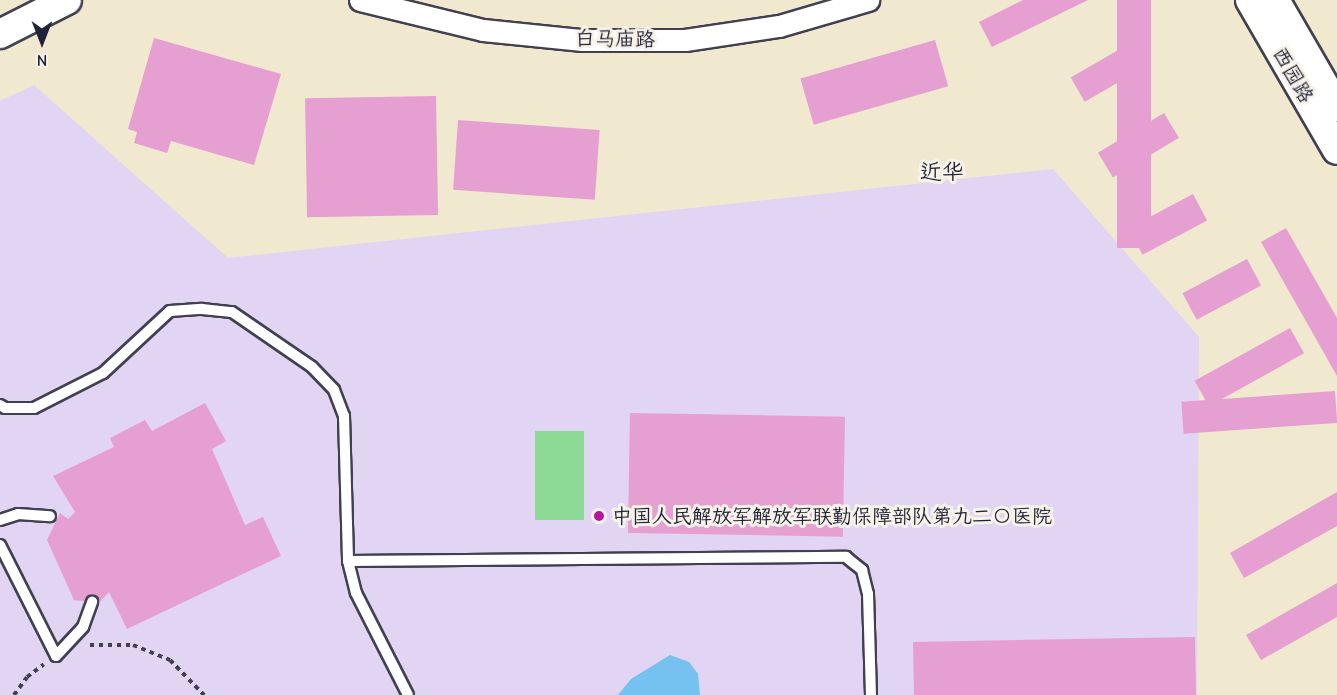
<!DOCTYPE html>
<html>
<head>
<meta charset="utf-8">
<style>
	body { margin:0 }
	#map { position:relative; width:1337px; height:695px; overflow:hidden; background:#f0e8cf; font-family:"Comic Neue","LXGW WenKai TC",sans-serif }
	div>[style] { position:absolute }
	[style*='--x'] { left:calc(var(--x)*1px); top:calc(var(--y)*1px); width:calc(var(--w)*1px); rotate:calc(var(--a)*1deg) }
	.built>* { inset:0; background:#e2d4f3 }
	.green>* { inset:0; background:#8dd996; transform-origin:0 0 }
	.water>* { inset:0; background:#75c1ef }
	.building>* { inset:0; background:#e69fd1; transform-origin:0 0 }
	.path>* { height:4px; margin-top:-2px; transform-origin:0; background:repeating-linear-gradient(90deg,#414051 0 4.5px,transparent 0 9px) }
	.roads { filter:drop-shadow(2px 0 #414051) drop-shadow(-2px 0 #414051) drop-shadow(0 2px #414051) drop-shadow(0 -2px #414051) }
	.lane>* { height:10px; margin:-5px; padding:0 5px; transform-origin:5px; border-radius:5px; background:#fff }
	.street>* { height:21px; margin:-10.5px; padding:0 10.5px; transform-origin:10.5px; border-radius:10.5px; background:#fff }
	.secondary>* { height:28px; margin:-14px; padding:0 14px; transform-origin:14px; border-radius:14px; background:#fff }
	.dots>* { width:16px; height:16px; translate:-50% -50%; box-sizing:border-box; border:3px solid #f7f3e8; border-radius:50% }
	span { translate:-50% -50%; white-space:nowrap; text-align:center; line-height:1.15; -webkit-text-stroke:6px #f7f3e8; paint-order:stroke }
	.street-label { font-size:20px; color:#22223b }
	.poi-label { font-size:20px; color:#22223b }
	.left { translate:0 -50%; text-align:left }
	.quarter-label { font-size:22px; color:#22223b }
	.north { position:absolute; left:12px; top:12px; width:60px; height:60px; -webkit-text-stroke:4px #f7f3e8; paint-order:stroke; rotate:180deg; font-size:16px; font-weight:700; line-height:24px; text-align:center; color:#22223b }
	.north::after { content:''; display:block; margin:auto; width:21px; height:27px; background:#22223b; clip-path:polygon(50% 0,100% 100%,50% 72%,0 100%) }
</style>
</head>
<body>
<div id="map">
	<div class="built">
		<div style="clip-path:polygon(34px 85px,228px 258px,1053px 169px,1199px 337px,1197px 695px,0 695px,0 101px)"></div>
	</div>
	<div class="green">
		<div style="left:535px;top:431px;width:49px;height:89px"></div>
	</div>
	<div class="water">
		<div style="clip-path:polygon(670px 655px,689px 662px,698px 674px,700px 695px,618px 695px,631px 679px)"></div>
	</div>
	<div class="building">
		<div style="clip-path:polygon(1023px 0,1088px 0,992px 47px,979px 22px)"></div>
		<div style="left:1117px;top:0;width:34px;height:248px"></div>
		<div style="clip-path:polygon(154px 38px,281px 74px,254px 165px,171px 141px,167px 153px,134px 143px,137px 132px,128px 129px)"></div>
		<div style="left:935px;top:40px;width:48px;height:140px;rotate:74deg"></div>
		<div style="left:1127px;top:45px;width:28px;height:65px;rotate:60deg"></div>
		<div style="left:436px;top:96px;width:119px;height:131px;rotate:89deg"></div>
		<div style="left:1164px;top:113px;width:29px;height:77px;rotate:59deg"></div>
		<div style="left:458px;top:120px;width:142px;height:70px;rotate:4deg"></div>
		<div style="left:1193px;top:194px;width:30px;height:73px;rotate:62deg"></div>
		<div style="clip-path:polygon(1286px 228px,1337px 318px,1337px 376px,1261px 242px)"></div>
		<div style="left:1247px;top:259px;width:30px;height:73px;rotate:62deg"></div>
		<div style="left:1290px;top:328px;width:29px;height:109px;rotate:61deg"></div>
		<div style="left:1335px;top:391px;width:32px;height:154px;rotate:86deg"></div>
		<div style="clip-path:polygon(205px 403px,226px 441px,212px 449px,245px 525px,263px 517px,281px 556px,127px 629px,109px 592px,99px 603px,74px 600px,47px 540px,60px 513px,68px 519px,75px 512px,53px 476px,114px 447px,110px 438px,145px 420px,152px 431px)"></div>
		<div style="left:630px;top:413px;width:215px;height:120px;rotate:1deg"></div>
		<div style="clip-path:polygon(1337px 492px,1337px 526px,1244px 578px,1230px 553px)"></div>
		<div style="clip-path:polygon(1337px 583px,1337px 617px,1261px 660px,1246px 635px)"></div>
		<div style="left:1195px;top:637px;width:58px;height:282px;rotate:89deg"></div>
	</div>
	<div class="path">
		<div style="--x:90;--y:645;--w:43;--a:0"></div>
		<div style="--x:133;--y:645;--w:40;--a:22"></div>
		<div style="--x:170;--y:660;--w:49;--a:45.8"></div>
		<div style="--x:14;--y:695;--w:22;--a:-54"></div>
		<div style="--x:27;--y:677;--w:21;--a:-37"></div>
	</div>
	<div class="roads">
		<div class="lane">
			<div style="--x:0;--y:405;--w:6;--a:31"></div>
			<div style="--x:5;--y:408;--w:29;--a:0"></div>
			<div style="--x:34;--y:408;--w:77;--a:-26.9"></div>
			<div style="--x:103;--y:373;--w:91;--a:-42.8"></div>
			<div style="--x:170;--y:311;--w:32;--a:-4"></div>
			<div style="--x:202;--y:309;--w:30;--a:6"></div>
			<div style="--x:232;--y:312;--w:97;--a:34.5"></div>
			<div style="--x:312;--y:367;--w:32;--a:46"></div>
			<div style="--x:334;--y:390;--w:28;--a:69"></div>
			<div style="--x:344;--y:416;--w:145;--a:88.4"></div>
			<div style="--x:348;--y:561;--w:33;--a:76"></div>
			<div style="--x:356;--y:593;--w:114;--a:63"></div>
			<div style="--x:0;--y:520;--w:19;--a:-18"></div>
			<div style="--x:18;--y:514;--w:32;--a:4"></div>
			<div style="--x:0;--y:545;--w:124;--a:63.2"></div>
			<div style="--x:56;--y:656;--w:40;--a:-47"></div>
			<div style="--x:83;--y:627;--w:27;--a:-70"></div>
			<div style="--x:348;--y:561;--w:498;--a:-0.5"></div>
			<div style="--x:846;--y:557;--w:21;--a:39"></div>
			<div style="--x:862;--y:570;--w:25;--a:76"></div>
			<div style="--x:868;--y:594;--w:101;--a:88.3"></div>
		</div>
		<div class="street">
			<div style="--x:360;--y:0;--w:127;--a:13.7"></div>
			<div style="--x:483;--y:30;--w:100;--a:5.8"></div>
			<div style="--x:582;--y:40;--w:103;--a:0"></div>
			<div style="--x:685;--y:40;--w:95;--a:-8.5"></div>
			<div style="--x:779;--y:26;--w:93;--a:-16.3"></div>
		</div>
		<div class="secondary">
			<div style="--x:1250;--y:0;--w:173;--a:59.9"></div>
			<div style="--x:1275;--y:0;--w:124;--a:59.9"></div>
			<div style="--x:0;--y:34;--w:75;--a:-26.9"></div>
		</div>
	</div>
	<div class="dots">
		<div style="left:599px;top:516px;background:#b5179e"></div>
	</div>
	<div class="street-label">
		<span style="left:615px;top:39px;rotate:1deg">白马庙路</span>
		<span style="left:1293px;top:75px;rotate:60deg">西园路</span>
	</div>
	<div class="poi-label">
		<span class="left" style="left:612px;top:516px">中国人民解放军解放军联勤保障部队第九二〇医院</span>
	</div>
	<div class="quarter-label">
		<span style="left:942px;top:173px">近华</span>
	</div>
	<div class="north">N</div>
</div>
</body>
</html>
